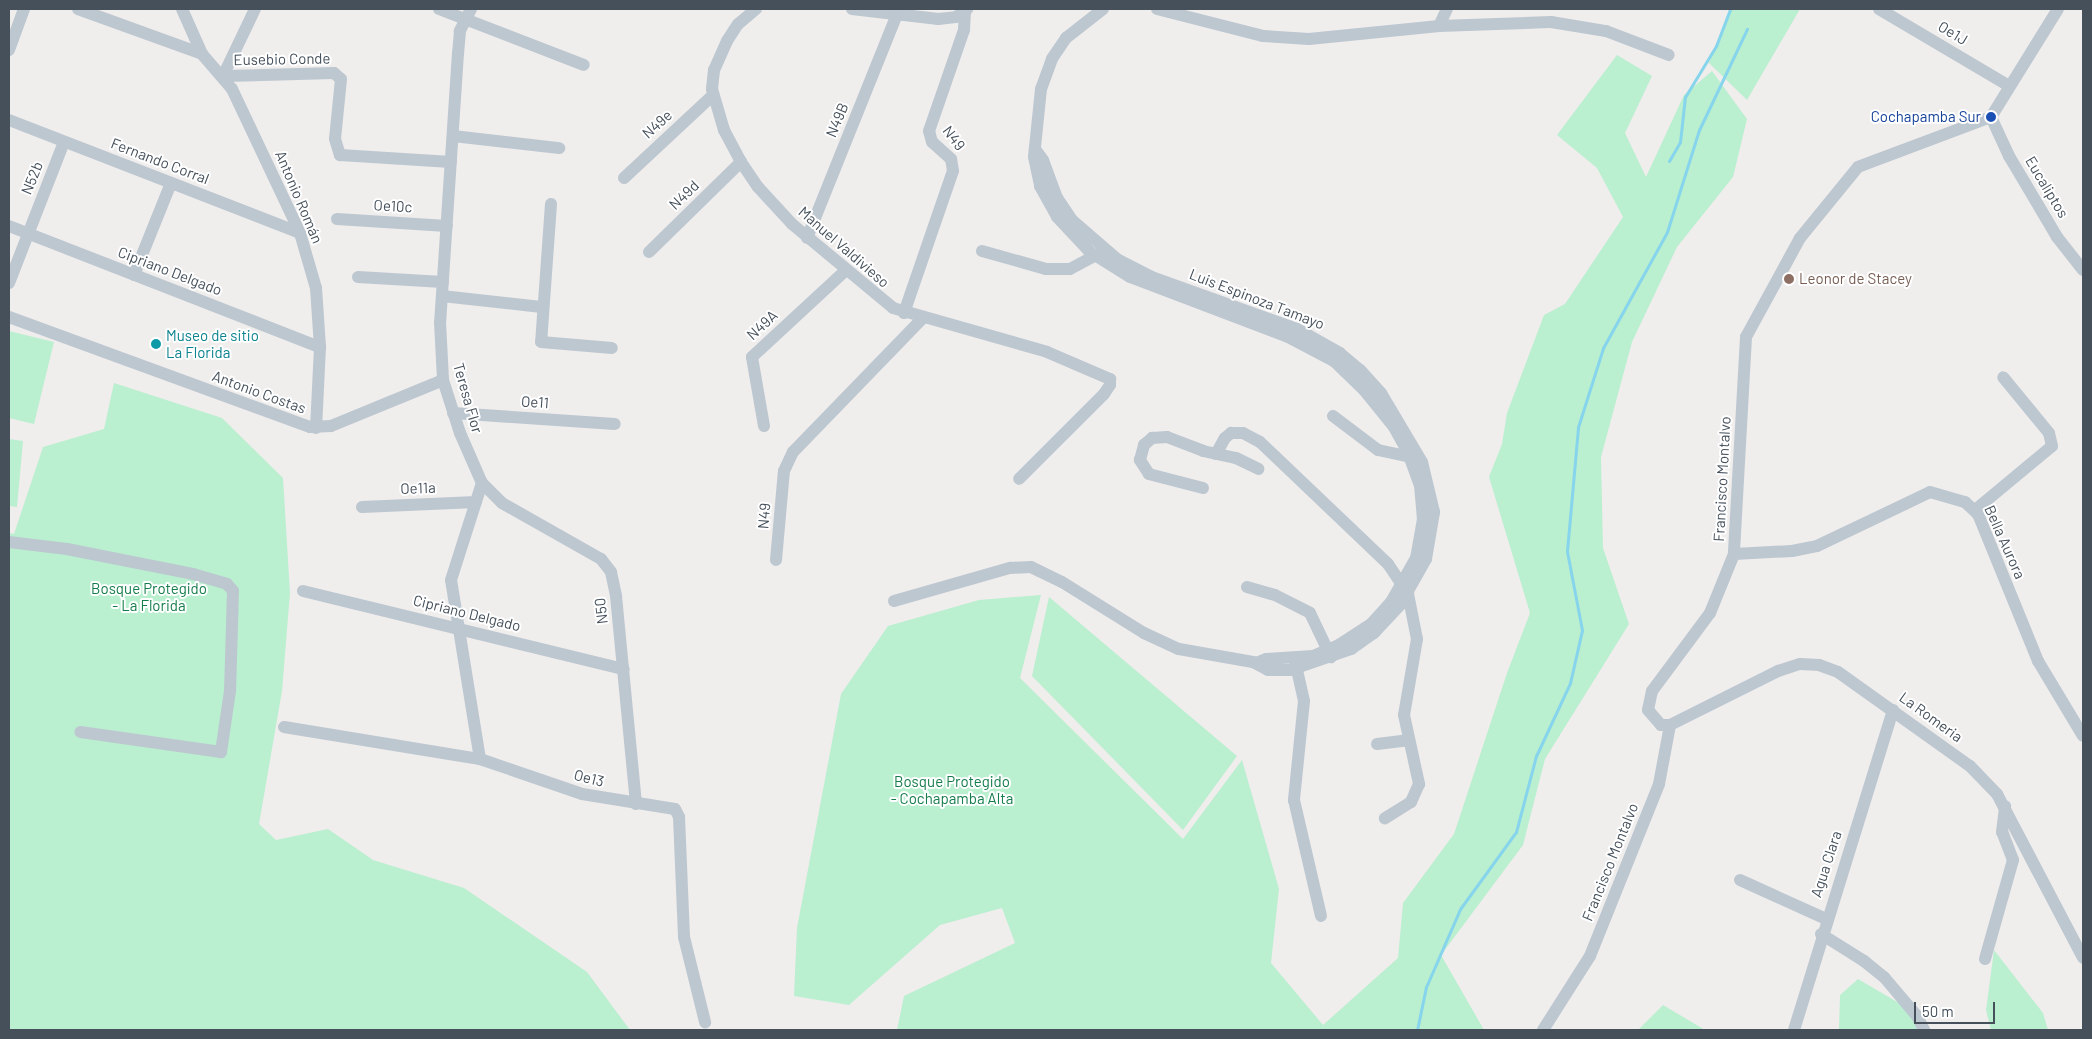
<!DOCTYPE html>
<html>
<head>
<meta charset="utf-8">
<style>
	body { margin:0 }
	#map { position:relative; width:2092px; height:1039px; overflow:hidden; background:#f0eded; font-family:Barlow,sans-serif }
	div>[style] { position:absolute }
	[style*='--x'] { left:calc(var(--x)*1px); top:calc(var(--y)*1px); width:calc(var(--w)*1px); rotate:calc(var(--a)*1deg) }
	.green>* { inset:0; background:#baefd0 }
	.stream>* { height:3px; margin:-1.5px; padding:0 1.5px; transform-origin:1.5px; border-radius:1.5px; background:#86d5ec }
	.minor>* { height:12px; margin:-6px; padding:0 6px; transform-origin:6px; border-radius:6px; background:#bdc7d0 }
	.dots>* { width:14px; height:14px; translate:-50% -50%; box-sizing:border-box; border:2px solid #fff; border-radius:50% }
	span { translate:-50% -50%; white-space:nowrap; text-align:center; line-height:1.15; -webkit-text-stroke:4px #fff; paint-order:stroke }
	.street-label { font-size:15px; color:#45505b }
	.transit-label { font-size:15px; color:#164399 }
	.right { translate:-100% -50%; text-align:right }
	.education-label { font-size:15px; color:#785e54 }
	.left { translate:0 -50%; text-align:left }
	.culture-label { font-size:15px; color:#0d838f }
	.park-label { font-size:15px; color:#157d4b }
	.frame { position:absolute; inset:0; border:10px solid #45505b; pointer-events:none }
	.scale { position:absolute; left:1914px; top:1002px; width:81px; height:22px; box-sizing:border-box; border:2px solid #45505b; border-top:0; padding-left:6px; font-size:15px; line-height:18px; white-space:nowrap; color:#45505b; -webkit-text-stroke:4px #fff; paint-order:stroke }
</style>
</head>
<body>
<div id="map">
	<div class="green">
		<div style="clip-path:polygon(1730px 9px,1800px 9px,1747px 100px,1709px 63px)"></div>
		<div style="clip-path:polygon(1617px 55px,1652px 76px,1625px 133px,1646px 177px,1684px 95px,1712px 71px,1747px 119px,1733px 177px,1677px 247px,1632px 342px,1601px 457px,1603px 548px,1629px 624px,1545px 759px,1523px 845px,1441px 955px,1484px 1030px,897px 1030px,904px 996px,1015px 943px,1002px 908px,940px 925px,849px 1005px,794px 996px,797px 928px,841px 694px,888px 626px,979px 600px,1041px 595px,1020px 678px,1183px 839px,1242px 760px,1279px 889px,1271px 963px,1323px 1025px,1398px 958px,1403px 903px,1454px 834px,1507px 673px,1530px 613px,1489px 477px,1502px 444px,1507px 413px,1544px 315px,1565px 304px,1623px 217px,1597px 168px,1557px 135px)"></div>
		<div style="clip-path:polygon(9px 331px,54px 342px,34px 424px,9px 418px)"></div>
		<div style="clip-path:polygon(114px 383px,222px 418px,283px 478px,290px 593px,282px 691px,259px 824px,276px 840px,328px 829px,373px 860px,464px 888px,587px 972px,630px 1030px,9px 1030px,9px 533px,14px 534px,43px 447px,104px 429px)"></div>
		<div style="clip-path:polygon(9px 439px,23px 441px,17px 507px,9px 506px)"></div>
		<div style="clip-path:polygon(1049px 597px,1237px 756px,1183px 830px,1032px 676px)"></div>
		<div style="clip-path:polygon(1994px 950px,2043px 1013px,2048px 1030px,1991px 1030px,1986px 1010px)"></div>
		<div style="clip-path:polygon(1858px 979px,1921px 1016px,1928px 1030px,1839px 1030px,1840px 995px)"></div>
		<div style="clip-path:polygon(1663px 1005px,1705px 1030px,1638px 1030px)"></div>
	</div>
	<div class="stream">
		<div style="--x:1669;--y:161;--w:22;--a:-60"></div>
		<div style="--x:1680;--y:142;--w:45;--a:-83.7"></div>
		<div style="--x:1685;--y:97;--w:60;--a:-58.7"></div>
		<div style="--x:1716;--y:46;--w:40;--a:-69"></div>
		<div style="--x:1417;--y:1030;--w:44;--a:-78.2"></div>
		<div style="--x:1426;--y:987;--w:85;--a:-66.4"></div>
		<div style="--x:1460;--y:909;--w:95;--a:-54"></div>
		<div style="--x:1516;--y:832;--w:79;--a:-75.3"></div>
		<div style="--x:1536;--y:756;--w:81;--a:-65"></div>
		<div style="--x:1570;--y:683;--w:54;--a:-77.2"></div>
		<div style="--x:1582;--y:630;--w:80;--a:-100.8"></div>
		<div style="--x:1567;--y:551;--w:124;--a:-84.9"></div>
		<div style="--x:1578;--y:427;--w:83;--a:-72.4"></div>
		<div style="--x:1603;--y:348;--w:132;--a:-61.1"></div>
		<div style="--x:1667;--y:232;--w:107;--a:-72.6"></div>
		<div style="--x:1699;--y:130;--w:112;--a:-64.6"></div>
	</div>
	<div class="minor">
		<div style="--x:78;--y:9;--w:132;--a:19.9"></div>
		<div style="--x:202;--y:54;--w:46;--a:49.4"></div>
		<div style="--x:232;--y:89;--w:159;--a:64.7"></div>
		<div style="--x:300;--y:233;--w:57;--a:73.8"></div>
		<div style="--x:316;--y:288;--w:59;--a:86.1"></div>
		<div style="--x:320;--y:347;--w:81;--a:92.8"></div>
		<div style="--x:182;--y:9;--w:49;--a:66"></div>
		<div style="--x:439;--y:9;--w:155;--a:21.1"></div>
		<div style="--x:471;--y:9;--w:25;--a:117"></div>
		<div style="--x:460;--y:31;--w:22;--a:95"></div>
		<div style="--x:458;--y:53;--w:270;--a:93.8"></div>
		<div style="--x:440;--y:322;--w:58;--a:87"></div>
		<div style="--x:443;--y:380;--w:56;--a:72.2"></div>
		<div style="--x:460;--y:433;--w:55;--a:66.3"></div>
		<div style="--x:482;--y:483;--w:28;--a:45"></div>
		<div style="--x:502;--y:503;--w:114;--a:29.5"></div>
		<div style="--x:601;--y:559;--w:16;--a:52"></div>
		<div style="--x:611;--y:572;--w:25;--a:78"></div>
		<div style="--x:616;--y:596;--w:209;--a:84.5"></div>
		<div style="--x:756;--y:9;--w:23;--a:140"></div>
		<div style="--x:738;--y:24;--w:20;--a:123"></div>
		<div style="--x:727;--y:41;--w:32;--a:114"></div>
		<div style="--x:714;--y:70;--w:19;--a:96"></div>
		<div style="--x:712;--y:89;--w:43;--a:73.7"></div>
		<div style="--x:724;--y:130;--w:36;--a:62"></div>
		<div style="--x:741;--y:162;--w:30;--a:56"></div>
		<div style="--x:758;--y:187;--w:50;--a:47.4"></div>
		<div style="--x:792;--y:224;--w:131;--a:39.7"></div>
		<div style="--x:893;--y:308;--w:160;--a:15.9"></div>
		<div style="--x:1047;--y:352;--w:69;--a:23.2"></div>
		<div style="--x:1110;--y:379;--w:6;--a:90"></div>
		<div style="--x:1110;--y:385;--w:11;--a:124"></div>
		<div style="--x:1104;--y:394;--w:120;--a:135"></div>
		<div style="--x:852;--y:9;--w:87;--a:6.6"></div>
		<div style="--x:938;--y:19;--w:18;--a:-6"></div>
		<div style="--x:956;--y:17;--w:14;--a:-36"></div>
		<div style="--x:1103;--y:9;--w:47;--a:141.9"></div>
		<div style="--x:1066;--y:38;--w:25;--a:124"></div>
		<div style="--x:1052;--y:59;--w:32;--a:110"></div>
		<div style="--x:1041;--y:89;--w:68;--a:95.9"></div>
		<div style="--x:1034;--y:157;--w:30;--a:78"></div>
		<div style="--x:1040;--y:186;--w:35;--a:61"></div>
		<div style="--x:1057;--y:217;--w:48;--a:46.7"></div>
		<div style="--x:1090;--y:252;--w:47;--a:32"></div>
		<div style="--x:1130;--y:277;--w:169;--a:20.8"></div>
		<div style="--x:1288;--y:337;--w:52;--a:27.6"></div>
		<div style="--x:1334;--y:361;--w:42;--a:44"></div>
		<div style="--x:1364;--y:390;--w:48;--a:51"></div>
		<div style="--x:1394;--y:427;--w:26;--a:61"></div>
		<div style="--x:1407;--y:450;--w:37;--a:70"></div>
		<div style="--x:1420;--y:485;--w:34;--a:85"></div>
		<div style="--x:1423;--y:519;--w:40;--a:100"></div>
		<div style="--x:1416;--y:558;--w:51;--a:119.6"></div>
		<div style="--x:1391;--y:602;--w:30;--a:132"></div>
		<div style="--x:1371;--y:624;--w:38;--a:147"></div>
		<div style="--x:1339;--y:645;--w:28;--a:157"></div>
		<div style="--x:1313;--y:656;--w:47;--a:176.3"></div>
		<div style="--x:1266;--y:659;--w:11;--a:158"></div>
		<div style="--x:1157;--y:9;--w:109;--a:14.3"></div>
		<div style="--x:1263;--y:36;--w:46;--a:3.7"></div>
		<div style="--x:1309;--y:39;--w:131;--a:-5.7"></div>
		<div style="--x:1439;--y:26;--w:112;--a:-2"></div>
		<div style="--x:1551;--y:22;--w:56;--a:9.3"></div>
		<div style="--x:1606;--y:31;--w:67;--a:20.9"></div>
		<div style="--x:1879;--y:9;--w:151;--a:30.6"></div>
		<div style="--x:2058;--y:9;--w:127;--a:121.8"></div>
		<div style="--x:1991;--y:117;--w:142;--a:159.4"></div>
		<div style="--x:1858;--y:167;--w:92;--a:129.2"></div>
		<div style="--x:1800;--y:238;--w:113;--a:118.6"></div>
		<div style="--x:1746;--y:337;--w:217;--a:93.2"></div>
		<div style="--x:1734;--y:554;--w:64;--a:112.1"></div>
		<div style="--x:1710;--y:613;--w:97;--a:126.6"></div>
		<div style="--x:1652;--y:691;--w:19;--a:102"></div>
		<div style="--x:1648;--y:710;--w:20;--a:49"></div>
		<div style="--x:1661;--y:725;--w:9;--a:0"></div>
		<div style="--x:1670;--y:725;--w:121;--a:-26.6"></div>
		<div style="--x:1778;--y:671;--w:23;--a:-18"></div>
		<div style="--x:1800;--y:664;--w:19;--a:3"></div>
		<div style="--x:1819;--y:665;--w:20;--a:20"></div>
		<div style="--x:1838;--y:672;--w:162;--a:35.5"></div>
		<div style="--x:1970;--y:766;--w:39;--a:46"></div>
		<div style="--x:1997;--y:794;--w:185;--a:62.3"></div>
		<div style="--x:1439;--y:26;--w:19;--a:-65"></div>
		<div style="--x:9;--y:50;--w:44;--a:-69.9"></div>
		<div style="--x:223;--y:76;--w:111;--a:-1.5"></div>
		<div style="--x:334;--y:73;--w:9;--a:41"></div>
		<div style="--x:341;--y:79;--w:60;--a:95.7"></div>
		<div style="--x:335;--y:139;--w:17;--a:73"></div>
		<div style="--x:340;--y:155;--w:111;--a:3.6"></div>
		<div style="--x:223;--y:76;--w:74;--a:-64.5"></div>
		<div style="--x:1991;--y:117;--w:43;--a:65.2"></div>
		<div style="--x:2009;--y:156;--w:94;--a:59.3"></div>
		<div style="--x:2057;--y:237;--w:42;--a:51.8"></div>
		<div style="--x:9;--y:120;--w:312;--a:21.2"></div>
		<div style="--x:453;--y:136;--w:107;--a:6.5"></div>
		<div style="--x:624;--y:178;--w:122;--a:-43"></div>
		<div style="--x:551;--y:204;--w:138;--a:94.1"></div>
		<div style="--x:541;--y:342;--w:71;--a:4.8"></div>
		<div style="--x:337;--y:219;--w:110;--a:3.6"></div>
		<div style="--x:9;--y:226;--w:334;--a:21.3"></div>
		<div style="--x:807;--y:238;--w:241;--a:-68.1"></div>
		<div style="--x:982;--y:251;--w:66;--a:15.7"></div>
		<div style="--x:1046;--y:269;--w:24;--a:0"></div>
		<div style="--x:1070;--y:269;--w:27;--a:-28"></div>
		<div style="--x:649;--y:252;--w:129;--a:-44.4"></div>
		<div style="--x:134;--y:275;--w:99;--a:-68.1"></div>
		<div style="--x:358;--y:277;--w:85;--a:3.4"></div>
		<div style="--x:9;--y:283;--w:151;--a:-68.7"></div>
		<div style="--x:442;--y:296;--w:100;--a:6.3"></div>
		<div style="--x:904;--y:313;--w:150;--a:-71"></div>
		<div style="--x:953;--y:171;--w:12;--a:-99"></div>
		<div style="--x:951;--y:159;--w:25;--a:-138"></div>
		<div style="--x:932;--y:142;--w:11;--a:-105"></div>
		<div style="--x:929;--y:131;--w:107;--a:-70.9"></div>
		<div style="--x:964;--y:30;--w:19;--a:-87"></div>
		<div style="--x:9;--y:317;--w:320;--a:20.1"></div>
		<div style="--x:310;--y:427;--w:21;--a:-3"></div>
		<div style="--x:331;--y:426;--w:121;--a:-22.3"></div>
		<div style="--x:453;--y:413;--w:162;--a:3.9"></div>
		<div style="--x:1333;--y:416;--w:56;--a:37.1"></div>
		<div style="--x:1378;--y:450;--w:39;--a:12"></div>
		<div style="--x:764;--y:426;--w:70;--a:-99.9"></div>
		<div style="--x:752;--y:357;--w:128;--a:-42.8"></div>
		<div style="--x:1216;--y:454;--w:18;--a:-61"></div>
		<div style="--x:1225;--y:438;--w:8;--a:-40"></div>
		<div style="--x:1231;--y:433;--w:12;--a:0"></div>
		<div style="--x:1243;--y:433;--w:19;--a:28"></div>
		<div style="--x:1260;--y:442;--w:177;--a:43.6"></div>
		<div style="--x:1388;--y:564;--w:36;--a:56"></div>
		<div style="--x:1408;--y:594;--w:46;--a:78.7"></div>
		<div style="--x:1417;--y:639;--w:77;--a:99.7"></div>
		<div style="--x:1404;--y:715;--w:71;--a:77.7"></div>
		<div style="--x:1419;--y:784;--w:20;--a:114"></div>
		<div style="--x:1411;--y:802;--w:31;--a:148"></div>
		<div style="--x:1203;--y:488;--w:56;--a:-165.5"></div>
		<div style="--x:1149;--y:474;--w:17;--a:-123"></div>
		<div style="--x:1140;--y:460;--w:16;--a:-75"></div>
		<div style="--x:1144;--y:445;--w:11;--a:-41"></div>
		<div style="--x:1152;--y:438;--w:15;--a:-4"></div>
		<div style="--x:1167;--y:437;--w:39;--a:21"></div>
		<div style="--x:1203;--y:451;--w:34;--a:12"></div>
		<div style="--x:1236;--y:458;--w:25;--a:26"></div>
		<div style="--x:362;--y:507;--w:114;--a:-2.5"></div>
		<div style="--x:1975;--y:510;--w:100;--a:-39.7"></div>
		<div style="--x:2052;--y:446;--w:13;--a:-103"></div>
		<div style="--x:2049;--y:433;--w:72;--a:-129.4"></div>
		<div style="--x:9;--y:542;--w:58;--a:6.9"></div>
		<div style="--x:67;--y:549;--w:128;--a:11.2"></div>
		<div style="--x:193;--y:574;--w:35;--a:16"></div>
		<div style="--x:227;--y:584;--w:9;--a:49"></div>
		<div style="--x:233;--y:591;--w:100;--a:91.7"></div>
		<div style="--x:230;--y:691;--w:62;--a:98.4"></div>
		<div style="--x:221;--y:752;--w:142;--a:-171.9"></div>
		<div style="--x:1734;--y:554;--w:58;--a:-3"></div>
		<div style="--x:1792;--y:551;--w:25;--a:-11"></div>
		<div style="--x:1817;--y:546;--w:125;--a:-25.5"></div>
		<div style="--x:1930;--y:492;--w:36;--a:16"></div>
		<div style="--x:1965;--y:502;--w:18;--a:43"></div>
		<div style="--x:1978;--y:514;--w:159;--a:67.8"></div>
		<div style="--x:2038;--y:661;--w:87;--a:59"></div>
		<div style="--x:776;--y:560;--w:89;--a:-84.9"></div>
		<div style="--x:784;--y:471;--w:21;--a:-65"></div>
		<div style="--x:793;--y:452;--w:185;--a:-45.9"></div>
		<div style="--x:1247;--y:587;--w:29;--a:16"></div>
		<div style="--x:1275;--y:595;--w:39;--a:27"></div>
		<div style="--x:1310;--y:613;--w:49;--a:64.5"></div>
		<div style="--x:303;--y:591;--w:330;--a:13.7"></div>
		<div style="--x:894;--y:601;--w:121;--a:-15.9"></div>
		<div style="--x:1010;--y:568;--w:21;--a:-3"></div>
		<div style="--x:1031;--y:567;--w:34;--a:26"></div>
		<div style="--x:1062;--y:582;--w:97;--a:31.9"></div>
		<div style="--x:1144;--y:633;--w:38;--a:25"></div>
		<div style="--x:1179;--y:649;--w:75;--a:10"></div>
		<div style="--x:1253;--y:662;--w:17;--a:28"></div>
		<div style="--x:1268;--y:670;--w:22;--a:0"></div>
		<div style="--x:1290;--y:670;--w:65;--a:-19"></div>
		<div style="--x:1351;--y:649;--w:28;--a:-35"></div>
		<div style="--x:1374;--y:633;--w:38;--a:-47"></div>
		<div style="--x:1400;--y:605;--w:53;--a:-60.5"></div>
		<div style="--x:1426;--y:559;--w:48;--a:-80.3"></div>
		<div style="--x:1434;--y:512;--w:51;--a:-103.5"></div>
		<div style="--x:1422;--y:462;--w:80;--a:-120.7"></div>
		<div style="--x:1381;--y:393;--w:31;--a:-132"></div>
		<div style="--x:1360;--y:370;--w:26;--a:-140"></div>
		<div style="--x:1340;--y:353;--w:49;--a:-150.8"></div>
		<div style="--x:1297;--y:329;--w:154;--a:-160.3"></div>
		<div style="--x:1152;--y:277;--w:39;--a:-153"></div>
		<div style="--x:1117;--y:259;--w:60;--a:-139.1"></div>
		<div style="--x:1072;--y:220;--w:27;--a:-124"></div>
		<div style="--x:1057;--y:198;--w:40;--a:-110.2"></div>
		<div style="--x:1043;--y:160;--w:14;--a:-126"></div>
		<div style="--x:1295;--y:661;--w:41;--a:77.3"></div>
		<div style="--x:1304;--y:701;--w:100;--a:95.8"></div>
		<div style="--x:1294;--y:800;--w:119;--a:76.9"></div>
		<div style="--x:284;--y:727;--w:199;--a:9.3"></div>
		<div style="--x:480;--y:759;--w:108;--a:18.9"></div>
		<div style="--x:582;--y:794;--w:94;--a:9.2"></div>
		<div style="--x:675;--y:809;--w:9;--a:63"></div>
		<div style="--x:679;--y:817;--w:120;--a:87.6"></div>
		<div style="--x:684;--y:937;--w:88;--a:76.1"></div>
		<div style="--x:1377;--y:744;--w:31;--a:-7"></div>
		<div style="--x:480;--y:759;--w:181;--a:-99.2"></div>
		<div style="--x:451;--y:580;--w:102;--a:-72.3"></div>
		<div style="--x:1740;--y:880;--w:94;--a:24.4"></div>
		<div style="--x:1821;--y:934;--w:51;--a:32.1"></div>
		<div style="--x:1864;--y:961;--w:26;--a:39"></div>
		<div style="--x:1884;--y:977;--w:51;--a:49.8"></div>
		<div style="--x:1917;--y:1016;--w:16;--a:63"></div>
		<div style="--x:1985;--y:959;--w:103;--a:-74.2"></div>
		<div style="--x:2013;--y:860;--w:30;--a:-111"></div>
		<div style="--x:2002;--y:832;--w:26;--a:-83"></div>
		<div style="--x:1543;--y:1030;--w:88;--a:-57.6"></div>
		<div style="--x:1590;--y:956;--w:185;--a:-68.1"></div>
		<div style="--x:1659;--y:784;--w:60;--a:-79.4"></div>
		<div style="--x:1794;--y:1030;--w:335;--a:-72.8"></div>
	</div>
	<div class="dots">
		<div style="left:1991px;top:117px;background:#1a4fb4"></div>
		<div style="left:1789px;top:279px;background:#8d6e63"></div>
		<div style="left:156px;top:344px;background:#0f9aa8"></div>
	</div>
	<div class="street-label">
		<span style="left:1953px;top:33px;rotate:31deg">Oe1J</span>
		<span style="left:282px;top:59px;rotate:-1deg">Eusebio Conde</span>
		<span style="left:837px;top:120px;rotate:-68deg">N49B</span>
		<span style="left:657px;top:124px;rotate:-42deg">N49e</span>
		<span style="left:954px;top:138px;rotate:53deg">N49</span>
		<span style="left:160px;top:161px;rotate:21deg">Fernando Corral</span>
		<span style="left:32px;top:178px;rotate:-68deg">N52b</span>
		<span style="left:2047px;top:187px;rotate:59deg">Eucaliptos</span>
		<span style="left:684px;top:195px;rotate:-44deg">N49d</span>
		<span style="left:299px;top:197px;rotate:67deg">Antonio Román</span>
		<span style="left:393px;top:206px;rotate:3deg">Oe10c</span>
		<span style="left:844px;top:247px;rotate:41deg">Manuel Valdivieso</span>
		<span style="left:170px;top:271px;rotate:21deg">Cipriano Delgado</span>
		<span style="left:1257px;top:299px;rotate:21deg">Luis Espinoza Tamayo</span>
		<span style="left:762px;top:325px;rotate:-43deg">N49A</span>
		<span style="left:259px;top:392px;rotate:20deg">Antonio Costas</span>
		<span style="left:468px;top:398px;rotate:74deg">Teresa Flor</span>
		<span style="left:535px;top:402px;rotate:4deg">Oe11</span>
		<span style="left:1722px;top:479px;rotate:-87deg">Francisco Montalvo</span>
		<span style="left:418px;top:488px;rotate:-2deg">Oe11a</span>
		<span style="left:764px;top:516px;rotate:-85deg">N49</span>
		<span style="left:2005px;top:542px;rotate:66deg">Bella Aurora</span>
		<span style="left:601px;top:611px;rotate:-96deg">N50</span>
		<span style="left:467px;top:613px;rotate:14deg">Cipriano Delgado</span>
		<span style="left:1931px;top:717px;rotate:36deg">La Romeria</span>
		<span style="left:589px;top:778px;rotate:14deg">Oe13</span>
		<span style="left:1610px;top:862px;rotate:-68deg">Francisco Montalvo</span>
		<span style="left:1826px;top:864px;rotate:-72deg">Agua Clara</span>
	</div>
	<div class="transit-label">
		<span class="right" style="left:1981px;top:117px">Cochapamba Sur</span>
	</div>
	<div class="education-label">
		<span class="left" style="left:1799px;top:279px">Leonor de Stacey</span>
	</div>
	<div class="culture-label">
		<span class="left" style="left:166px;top:344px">Museo de sitio<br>La Florida</span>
	</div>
	<div class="park-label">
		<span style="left:149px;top:597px">Bosque Protegido<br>- La Florida</span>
		<span style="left:952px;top:790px">Bosque Protegido<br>- Cochapamba Alta</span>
	</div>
	<div class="frame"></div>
	<div class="scale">50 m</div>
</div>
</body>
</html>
